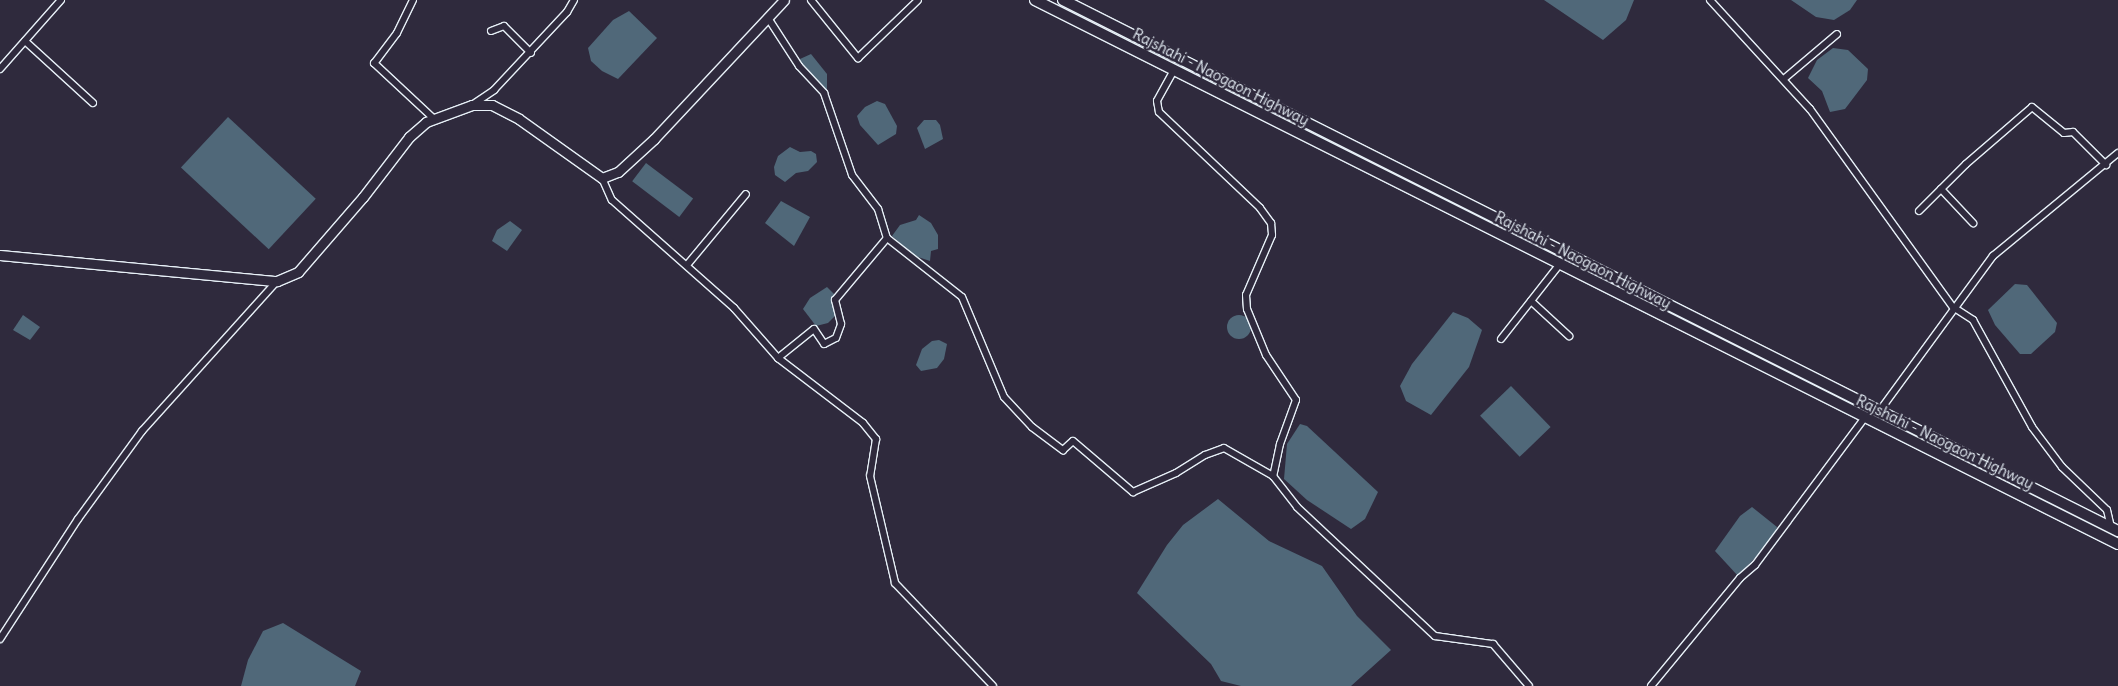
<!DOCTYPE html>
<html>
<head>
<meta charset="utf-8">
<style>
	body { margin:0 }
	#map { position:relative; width:2118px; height:686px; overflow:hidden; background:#2f2a3d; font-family:Delius,sans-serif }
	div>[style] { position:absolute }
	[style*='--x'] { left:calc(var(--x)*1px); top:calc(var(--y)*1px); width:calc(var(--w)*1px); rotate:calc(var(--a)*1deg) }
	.water>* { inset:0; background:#506879; transform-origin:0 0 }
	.round { border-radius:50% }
	.roads { filter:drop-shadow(1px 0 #e8f1f8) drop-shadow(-1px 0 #e8f1f8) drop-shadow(0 1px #e8f1f8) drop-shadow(0 -1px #e8f1f8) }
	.street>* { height:6px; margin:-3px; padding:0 3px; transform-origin:3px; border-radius:3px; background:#2f2a3d }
	.secondary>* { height:9px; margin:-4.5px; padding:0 4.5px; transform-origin:4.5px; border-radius:4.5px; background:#2f2a3d }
	.primary>* { height:10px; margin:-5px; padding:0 5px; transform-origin:5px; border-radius:5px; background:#2f2a3d }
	span { translate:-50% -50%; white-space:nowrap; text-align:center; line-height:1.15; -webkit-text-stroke:5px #2f2a3d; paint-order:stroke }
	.street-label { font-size:15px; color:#e8f1f8 }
</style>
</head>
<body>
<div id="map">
	<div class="water">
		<div style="clip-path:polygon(1544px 0,1634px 0,1626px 20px,1603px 40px)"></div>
		<div style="clip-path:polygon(1791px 0,1857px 0,1850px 10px,1834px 20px,1816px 17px)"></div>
		<div style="clip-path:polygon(629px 11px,657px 38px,618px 79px,602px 71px,591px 61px,588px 48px,613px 20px)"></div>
		<div style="clip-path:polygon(1833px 48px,1848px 50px,1868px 69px,1867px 80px,1845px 109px,1830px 112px,1822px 91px,1808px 78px,1817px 60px)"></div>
		<div style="clip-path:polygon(811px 54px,827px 74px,827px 93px,812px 84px,799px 67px,800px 59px)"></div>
		<div style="clip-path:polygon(877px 101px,885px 104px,897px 126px,896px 134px,878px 145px,860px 125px,857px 116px,865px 107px)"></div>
		<div style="left:228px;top:117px;width:120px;height:69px;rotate:43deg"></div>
		<div style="clip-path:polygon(924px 120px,936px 120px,940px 125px,943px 139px,925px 149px,917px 128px)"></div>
		<div style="clip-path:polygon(790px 147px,800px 152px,811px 151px,816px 154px,817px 162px,808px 171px,796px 173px,785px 182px,775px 175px,774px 167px,778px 156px)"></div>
		<div style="left:646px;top:163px;width:59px;height:23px;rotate:37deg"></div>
		<div style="clip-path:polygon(781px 201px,810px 217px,794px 246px,765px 223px)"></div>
		<div style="clip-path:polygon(919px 215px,931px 223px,938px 235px,938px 249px,931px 251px,930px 261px,915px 256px,892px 236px,900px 225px,916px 220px)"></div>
		<div style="clip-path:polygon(510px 221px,522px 230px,507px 251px,492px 241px,497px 230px)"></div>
		<div style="clip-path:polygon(2015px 284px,2027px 285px,2057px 323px,2055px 332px,2031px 354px,2020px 354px,1995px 325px,1988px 310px)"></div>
		<div style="clip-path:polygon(827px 287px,834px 294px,836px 315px,828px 323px,816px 326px,803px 309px,810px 298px)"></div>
		<div style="clip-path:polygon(1453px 312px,1468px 318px,1482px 330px,1469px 367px,1431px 415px,1406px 401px,1400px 386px,1412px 364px)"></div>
		<div style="clip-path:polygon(23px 315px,40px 327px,30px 340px,13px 330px)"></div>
		<div class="round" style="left:1227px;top:315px;width:24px;height:24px"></div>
		<div style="clip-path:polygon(939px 340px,947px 344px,944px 359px,937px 368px,921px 371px,916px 365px,922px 349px,932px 341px)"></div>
		<div style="left:1511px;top:386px;width:57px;height:43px;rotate:46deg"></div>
		<div style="clip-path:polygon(1300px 424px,1307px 426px,1378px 492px,1365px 519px,1351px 529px,1307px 500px,1284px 479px,1287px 444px)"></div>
		<div style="clip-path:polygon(1218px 499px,1269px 541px,1322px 566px,1357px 616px,1391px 650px,1351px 686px,1241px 686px,1221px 681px,1211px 664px,1137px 593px,1167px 545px,1183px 525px)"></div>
		<div style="clip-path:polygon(1752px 507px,1777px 527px,1773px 539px,1738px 576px,1715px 551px,1740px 516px)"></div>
		<div style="clip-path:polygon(283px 623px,361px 671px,355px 686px,241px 686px,248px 660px,263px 631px)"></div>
	</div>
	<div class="roads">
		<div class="street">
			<div style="--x:413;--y:0;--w:37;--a:116"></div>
			<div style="--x:397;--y:33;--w:38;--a:127"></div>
			<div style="--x:374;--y:63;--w:82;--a:43"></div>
			<div style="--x:811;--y:0;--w:75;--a:51"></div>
			<div style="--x:858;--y:58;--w:83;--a:-44"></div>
			<div style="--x:1710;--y:0;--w:148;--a:47.5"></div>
			<div style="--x:1810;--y:109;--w:244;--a:54.2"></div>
			<div style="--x:1953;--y:307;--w:24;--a:33"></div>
			<div style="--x:1973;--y:320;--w:122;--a:61.1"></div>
			<div style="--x:2032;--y:427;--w:50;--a:53.1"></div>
			<div style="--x:2062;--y:467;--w:62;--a:43.7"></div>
			<div style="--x:2107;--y:510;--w:17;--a:77"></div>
			<div style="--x:768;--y:18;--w:57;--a:57.1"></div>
			<div style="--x:799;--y:66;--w:37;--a:47"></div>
			<div style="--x:824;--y:93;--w:87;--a:71.1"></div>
			<div style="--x:852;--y:175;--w:43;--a:52.6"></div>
			<div style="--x:878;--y:209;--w:30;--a:73"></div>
			<div style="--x:887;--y:238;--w:95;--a:38.2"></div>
			<div style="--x:962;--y:297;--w:108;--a:67.2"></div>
			<div style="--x:1004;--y:397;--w:41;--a:47"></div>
			<div style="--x:1032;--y:427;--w:39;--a:37"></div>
			<div style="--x:1063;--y:450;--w:13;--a:-42"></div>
			<div style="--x:1073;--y:441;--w:79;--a:40.4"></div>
			<div style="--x:1133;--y:492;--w:47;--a:-23.8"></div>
			<div style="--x:1176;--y:473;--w:34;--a:-32"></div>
			<div style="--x:1205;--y:455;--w:20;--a:-20"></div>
			<div style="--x:1224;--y:448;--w:56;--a:29.7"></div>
			<div style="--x:491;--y:31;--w:14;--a:-21"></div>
			<div style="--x:504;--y:26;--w:38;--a:45"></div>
			<div style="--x:25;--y:41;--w:92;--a:42.4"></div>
			<div style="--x:0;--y:69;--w:92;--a:-48.5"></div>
			<div style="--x:1174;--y:70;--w:35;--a:119"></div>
			<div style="--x:1157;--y:101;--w:11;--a:80"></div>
			<div style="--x:1159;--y:112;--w:139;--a:43.5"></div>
			<div style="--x:1260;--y:208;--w:19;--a:54"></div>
			<div style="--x:1271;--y:223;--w:12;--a:85"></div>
			<div style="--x:1272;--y:235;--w:65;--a:113.4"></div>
			<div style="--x:1246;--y:295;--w:14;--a:86"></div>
			<div style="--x:1247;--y:309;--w:50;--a:67.6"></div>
			<div style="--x:1266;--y:355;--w:54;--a:56.3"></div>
			<div style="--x:1296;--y:400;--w:47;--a:110"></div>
			<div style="--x:1280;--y:444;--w:33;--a:102"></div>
			<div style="--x:1273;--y:476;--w:39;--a:52"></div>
			<div style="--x:1297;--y:507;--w:189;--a:43.1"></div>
			<div style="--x:1435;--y:636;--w:59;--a:7.9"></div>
			<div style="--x:1493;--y:644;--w:55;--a:49.4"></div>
			<div style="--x:1785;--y:78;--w:68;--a:-40.2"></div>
			<div style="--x:472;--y:105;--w:27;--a:-34"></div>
			<div style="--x:494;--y:90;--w:107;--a:-46.9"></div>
			<div style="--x:567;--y:12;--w:14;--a:-60"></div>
			<div style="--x:602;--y:178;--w:24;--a:66"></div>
			<div style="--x:612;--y:200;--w:163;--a:41.5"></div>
			<div style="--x:734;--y:308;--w:67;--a:48.7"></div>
			<div style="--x:778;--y:358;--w:107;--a:37.4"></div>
			<div style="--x:863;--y:423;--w:21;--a:51"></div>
			<div style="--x:876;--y:439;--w:37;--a:99"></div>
			<div style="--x:870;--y:476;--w:110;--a:76.8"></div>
			<div style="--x:895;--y:583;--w:142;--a:46.4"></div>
			<div style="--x:1941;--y:189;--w:47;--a:46.7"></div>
			<div style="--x:1919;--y:211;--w:66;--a:-45"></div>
			<div style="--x:1966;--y:164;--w:87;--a:-40.8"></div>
			<div style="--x:2032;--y:107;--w:41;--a:39.1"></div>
			<div style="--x:2064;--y:133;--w:9;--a:-6"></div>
			<div style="--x:2073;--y:132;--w:47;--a:45"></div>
			<div style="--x:687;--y:265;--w:92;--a:-50.3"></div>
			<div style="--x:1531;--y:301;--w:52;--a:42.6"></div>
			<div style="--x:1501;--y:339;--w:94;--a:-51.9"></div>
			<div style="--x:778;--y:358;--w:46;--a:-38.9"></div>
			<div style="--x:814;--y:329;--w:18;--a:56"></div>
			<div style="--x:824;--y:344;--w:13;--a:-27"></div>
			<div style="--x:836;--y:338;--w:15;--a:-70"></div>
			<div style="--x:841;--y:324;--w:25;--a:-104"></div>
			<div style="--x:835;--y:300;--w:81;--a:-50"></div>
			<div style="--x:1878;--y:413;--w:195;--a:-53.8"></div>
			<div style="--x:1993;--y:256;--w:162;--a:-39.5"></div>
			<div style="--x:0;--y:639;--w:143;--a:-57"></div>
			<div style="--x:78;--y:519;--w:109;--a:-54"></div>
			<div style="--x:142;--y:431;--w:202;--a:-48"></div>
			<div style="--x:1651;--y:686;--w:140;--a:-50.5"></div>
			<div style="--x:1740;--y:578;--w:20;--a:-41"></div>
			<div style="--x:1755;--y:565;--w:182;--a:-53.3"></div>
		</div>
		<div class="secondary">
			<div style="--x:0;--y:255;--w:278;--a:5.4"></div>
			<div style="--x:277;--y:281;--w:23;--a:-23"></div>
			<div style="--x:298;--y:272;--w:99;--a:-49.1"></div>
			<div style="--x:363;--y:197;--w:76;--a:-52.5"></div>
			<div style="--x:409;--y:137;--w:23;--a:-41"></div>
			<div style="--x:426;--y:122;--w:49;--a:-20.3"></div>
			<div style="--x:472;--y:105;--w:20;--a:0"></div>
			<div style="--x:492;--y:105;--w:30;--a:27"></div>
			<div style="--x:519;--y:119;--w:102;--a:35.4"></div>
			<div style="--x:602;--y:178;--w:17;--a:-21"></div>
			<div style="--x:618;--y:172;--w:49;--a:-42.5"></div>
			<div style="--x:654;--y:139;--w:190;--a:-46.9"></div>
		</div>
		<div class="primary">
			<div style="--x:1035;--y:0;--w:1212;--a:26.67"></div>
			<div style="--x:1063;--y:0;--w:1181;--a:26.72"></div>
		</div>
	</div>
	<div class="street-label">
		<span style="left:1221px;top:77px;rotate:27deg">Rajshahi - Naogaon Highway</span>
		<span style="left:1583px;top:260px;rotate:27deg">Rajshahi - Naogaon Highway</span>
		<span style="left:1945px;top:442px;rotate:26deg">Rajshahi - Naogaon Highway</span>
	</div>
</div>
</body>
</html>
